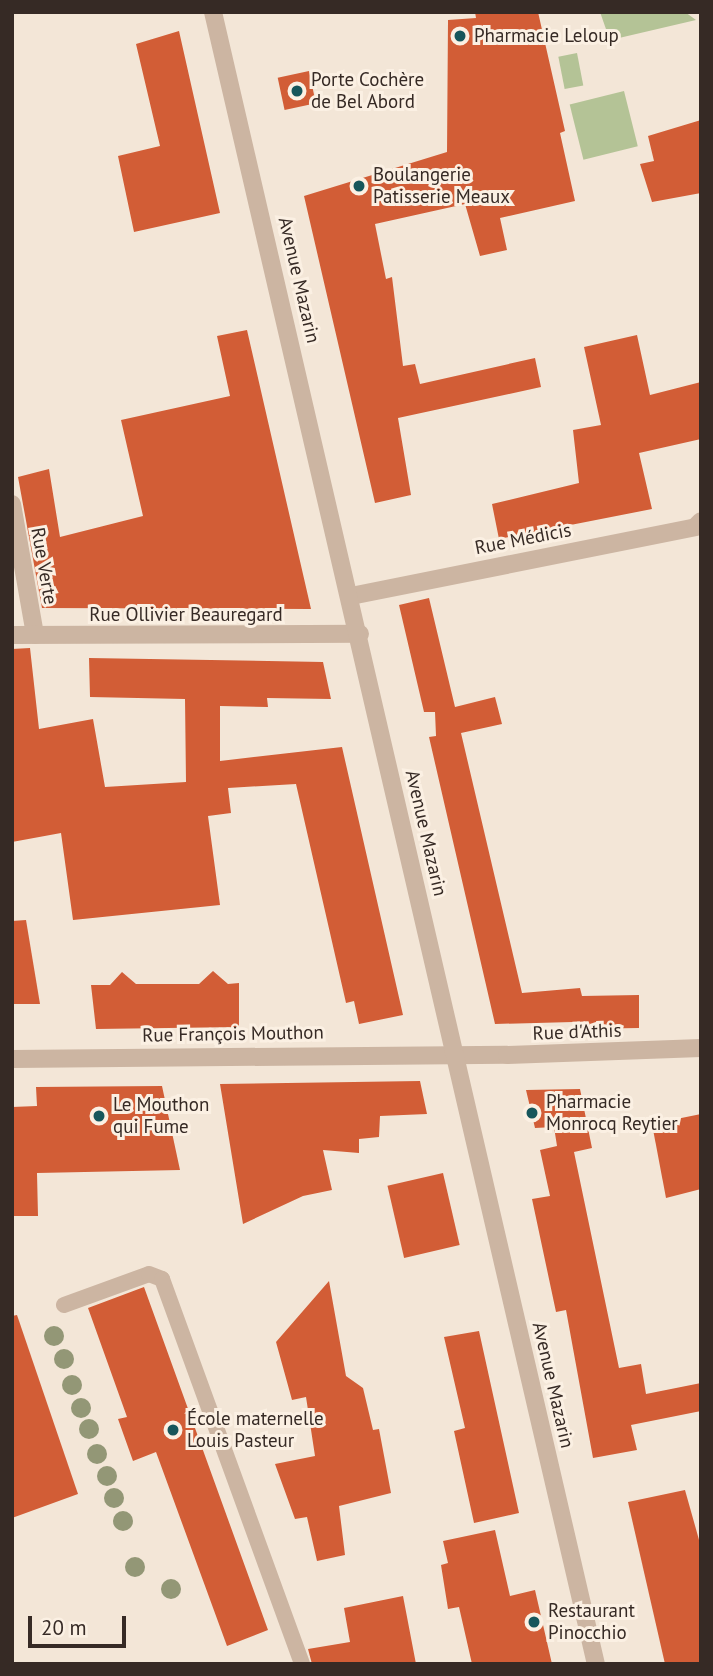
<!DOCTYPE html>
<html>
<head>
<meta charset="utf-8">
<style>
	body { margin:0 }
	#map { position:relative; width:713px; height:1676px; overflow:hidden; background:#f3e6d7; font-family:"PT Sans",sans-serif }
	div>[style] { position:absolute }
	[style*='--x'] { left:calc(var(--x)*1px); top:calc(var(--y)*1px); width:calc(var(--w)*1px); rotate:calc(var(--a)*1deg) }
	.green>* { inset:0; background:#b4c396; transform-origin:0 0 }
	.building>* { inset:0; background:#d25d36; transform-origin:0 0 }
	.service>* { height:16px; margin:-8px; padding:0 8px; transform-origin:8px; border-radius:8px; background:#ccb5a2 }
	.minor>* { height:18px; margin:-9px; padding:0 9px; transform-origin:9px; border-radius:9px; background:#ccb5a2 }
	.tertiary>* { height:18px; margin:-9px; padding:0 9px; transform-origin:9px; border-radius:9px; background:#ccb5a2 }
	.trees>* { width:20px; height:20px; margin:-10px; border-radius:50%; background:#939776 }
	.dots>* { width:19px; height:19px; translate:-50% -50%; box-sizing:border-box; border:4px solid #fbf0e3; border-radius:50% }
	span { translate:-50% -50%; white-space:nowrap; text-align:center; line-height:1.15; -webkit-text-stroke:6px #fbf0e3; paint-order:stroke }
	.poi-label { font-size:19px; color:#362a25 }
	.left { translate:0 -50%; text-align:left }
	.street-label { font-size:19px; color:#362a25 }
	.frame { position:absolute; inset:0; border:14px solid #362a25; pointer-events:none }
	.scale { position:absolute; left:28px; top:1616px; width:98px; height:32px; box-sizing:border-box; border:4px solid #362a25; border-top:0; padding-left:9px; font-size:21px; line-height:24px; white-space:nowrap; color:#362a25; -webkit-text-stroke:5px #fbf0e3; paint-order:stroke }
</style>
</head>
<body>
<div id="map">
	<div class="green">
		<div style="clip-path:polygon(600px 12px,685px 12px,696px 20px,619px 38px,607px 32px)"></div>
		<div style="left:577px;top:53px;width:33px;height:19px;rotate:79deg"></div>
		<div style="left:624px;top:91px;width:57px;height:56px;rotate:76deg"></div>
	</div>
	<div class="building">
		<div style="clip-path:polygon(475px 12px,538px 12px,565px 131px,560px 133px,575px 201px,500px 218px,507px 250px,480px 256px,465px 204px,375px 224px,386px 279px,392px 277px,403px 366px,415px 364px,420px 384px,535px 358px,541px 387px,398px 418px,411px 495px,375px 503px,304px 196px,447px 152px,448px 20px,476px 18px)"></div>
		<div style="clip-path:polygon(179px 31px,220px 213px,134px 232px,118px 156px,160px 146px,136px 44px)"></div>
		<div style="left:309px;top:71px;width:33px;height:32px;rotate:78deg"></div>
		<div style="clip-path:polygon(701px 120px,701px 193px,652px 202px,640px 164px,654px 161px,648px 136px)"></div>
		<div style="clip-path:polygon(247px 330px,311px 609px,42px 608px,18px 477px,49px 469px,60px 537px,143px 516px,121px 420px,230px 396px,217px 336px)"></div>
		<div style="clip-path:polygon(637px 335px,650px 395px,701px 382px,701px 439px,639px 453px,652px 509px,499px 539px,492px 504px,579px 483px,573px 430px,601px 425px,584px 347px)"></div>
		<div style="clip-path:polygon(429px 598px,455px 707px,495px 697px,502px 724px,461px 733px,522px 993px,580px 988px,582px 996px,639px 995px,639px 1028px,575px 1029px,573px 1022px,495px 1024px,429px 737px,436px 736px,435px 712px,424px 712px,399px 605px)"></div>
		<div style="clip-path:polygon(30px 648px,39px 729px,93px 719px,105px 787px,186px 782px,185px 699px,90px 697px,89px 658px,323px 662px,331px 699px,267px 698px,268px 707px,220px 706px,220px 761px,342px 747px,403px 1015px,359px 1024px,354px 1001px,346px 1003px,296px 784px,228px 788px,231px 813px,208px 816px,220px 905px,73px 920px,61px 833px,12px 842px,12px 649px)"></div>
		<div style="clip-path:polygon(26px 920px,40px 1004px,12px 1004px,12px 921px)"></div>
		<div style="clip-path:polygon(213px 971px,228px 984px,239px 983px,239px 1027px,96px 1029px,91px 985px,110px 985px,122px 972px,136px 984px,199px 984px)"></div>
		<div style="clip-path:polygon(420px 1081px,427px 1114px,380px 1116px,379px 1137px,359px 1139px,359px 1153px,323px 1150px,332px 1190px,303px 1196px,243px 1224px,220px 1084px)"></div>
		<div style="clip-path:polygon(162px 1086px,180px 1170px,37px 1173px,38px 1216px,12px 1216px,12px 1107px,37px 1106px,36px 1087px)"></div>
		<div style="clip-path:polygon(580px 1089px,592px 1148px,574px 1152px,619px 1368px,641px 1364px,646px 1394px,701px 1383px,701px 1411px,631px 1425px,637px 1450px,593px 1458px,566px 1310px,556px 1312px,532px 1199px,550px 1196px,540px 1150px,557px 1146px,554px 1127px,535px 1128px,526px 1090px)"></div>
		<div style="clip-path:polygon(701px 1114px,701px 1189px,666px 1198px,652px 1124px)"></div>
		<div style="left:443px;top:1173px;width:74px;height:57px;rotate:77deg"></div>
		<div style="clip-path:polygon(329px 1281px,346px 1376px,363px 1388px,373px 1430px,379px 1429px,391px 1493px,339px 1506px,345px 1555px,317px 1561px,307px 1517px,295px 1519px,275px 1464px,315px 1456px,306px 1397px,292px 1400px,276px 1342px)"></div>
		<div style="clip-path:polygon(144px 1287px,268px 1630px,227px 1646px,156px 1452px,133px 1461px,118px 1419px,127px 1417px,88px 1308px)"></div>
		<div style="clip-path:polygon(17px 1315px,78px 1494px,12px 1518px,12px 1316px)"></div>
		<div style="clip-path:polygon(479px 1331px,519px 1513px,474px 1523px,454px 1431px,465px 1428px,444px 1337px)"></div>
		<div style="clip-path:polygon(685px 1490px,701px 1547px,701px 1664px,665px 1664px,628px 1502px)"></div>
		<div style="clip-path:polygon(495px 1530px,510px 1596px,535px 1590px,552px 1664px,472px 1664px,459px 1607px,448px 1609px,441px 1565px,448px 1563px,443px 1541px)"></div>
		<div style="clip-path:polygon(403px 1596px,416px 1664px,312px 1664px,308px 1649px,350px 1642px,344px 1608px)"></div>
	</div>
	<div class="service">
		<div style="--x:64;--y:1305;--w:90;--a:-20"></div>
		<div style="--x:149;--y:1274;--w:14;--a:21"></div>
		<div style="--x:162;--y:1279;--w:410;--a:70"></div>
	</div>
	<div class="minor">
		<div style="--x:12;--y:504;--w:133;--a:80"></div>
		<div style="--x:351;--y:596;--w:351;--a:-11.3"></div>
		<div style="--x:695;--y:527;--w:8;--a:-45"></div>
		<div style="--x:12;--y:635;--w:348;--a:-0.2"></div>
		<div style="--x:12;--y:1059;--w:495;--a:-0.5"></div>
		<div style="--x:507;--y:1055;--w:194;--a:-2.1"></div>
	</div>
	<div class="tertiary">
		<div style="--x:213;--y:12;--w:1696;--a:76.95"></div>
	</div>
	<div class="trees">
		<div style="left:54px;top:1336px"></div>
		<div style="left:64px;top:1359px"></div>
		<div style="left:72px;top:1385px"></div>
		<div style="left:81px;top:1408px"></div>
		<div style="left:89px;top:1429px"></div>
		<div style="left:97px;top:1454px"></div>
		<div style="left:107px;top:1476px"></div>
		<div style="left:114px;top:1498px"></div>
		<div style="left:123px;top:1521px"></div>
		<div style="left:135px;top:1567px"></div>
		<div style="left:171px;top:1589px"></div>
	</div>
	<div class="dots">
		<div style="left:460px;top:36px;background:#17565b"></div>
		<div style="left:297px;top:91px;background:#17565b"></div>
		<div style="left:359px;top:186px;background:#17565b"></div>
		<div style="left:532px;top:1113px;background:#17565b"></div>
		<div style="left:99px;top:1116px;background:#17565b"></div>
		<div style="left:173px;top:1430px;background:#17565b"></div>
		<div style="left:534px;top:1622px;background:#17565b"></div>
	</div>
	<div class="poi-label">
		<span class="left" style="left:474px;top:36px">Pharmacie Leloup</span>
		<span class="left" style="left:311px;top:91px">Porte Cochère<br>de Bel Abord</span>
		<span class="left" style="left:373px;top:186px">Boulangerie<br>Patisserie Meaux</span>
		<span class="left" style="left:546px;top:1113px">Pharmacie<br>Monrocq Reytier</span>
		<span class="left" style="left:113px;top:1116px">Le Mouthon<br>qui Fume</span>
		<span class="left" style="left:187px;top:1430px">École maternelle<br>Louis Pasteur</span>
		<span class="left" style="left:548px;top:1622px">Restaurant<br>Pinocchio</span>
	</div>
	<div class="street-label">
		<span style="left:299px;top:280px;rotate:77deg">Avenue Mazarin</span>
		<span style="left:523px;top:539px;rotate:-11deg">Rue Médicis</span>
		<span style="left:44px;top:566px;rotate:80deg">Rue Verte</span>
		<span style="left:186px;top:615px">Rue Ollivier Beauregard</span>
		<span style="left:426px;top:833px;rotate:77deg">Avenue Mazarin</span>
		<span style="left:577px;top:1032px;rotate:-2deg">Rue d'Athis</span>
		<span style="left:233px;top:1034px;rotate:-1deg">Rue François Mouthon</span>
		<span style="left:553px;top:1385px;rotate:77deg">Avenue Mazarin</span>
	</div>
	<div class="frame"></div>
	<div class="scale">20 m</div>
</div>
</body>
</html>
